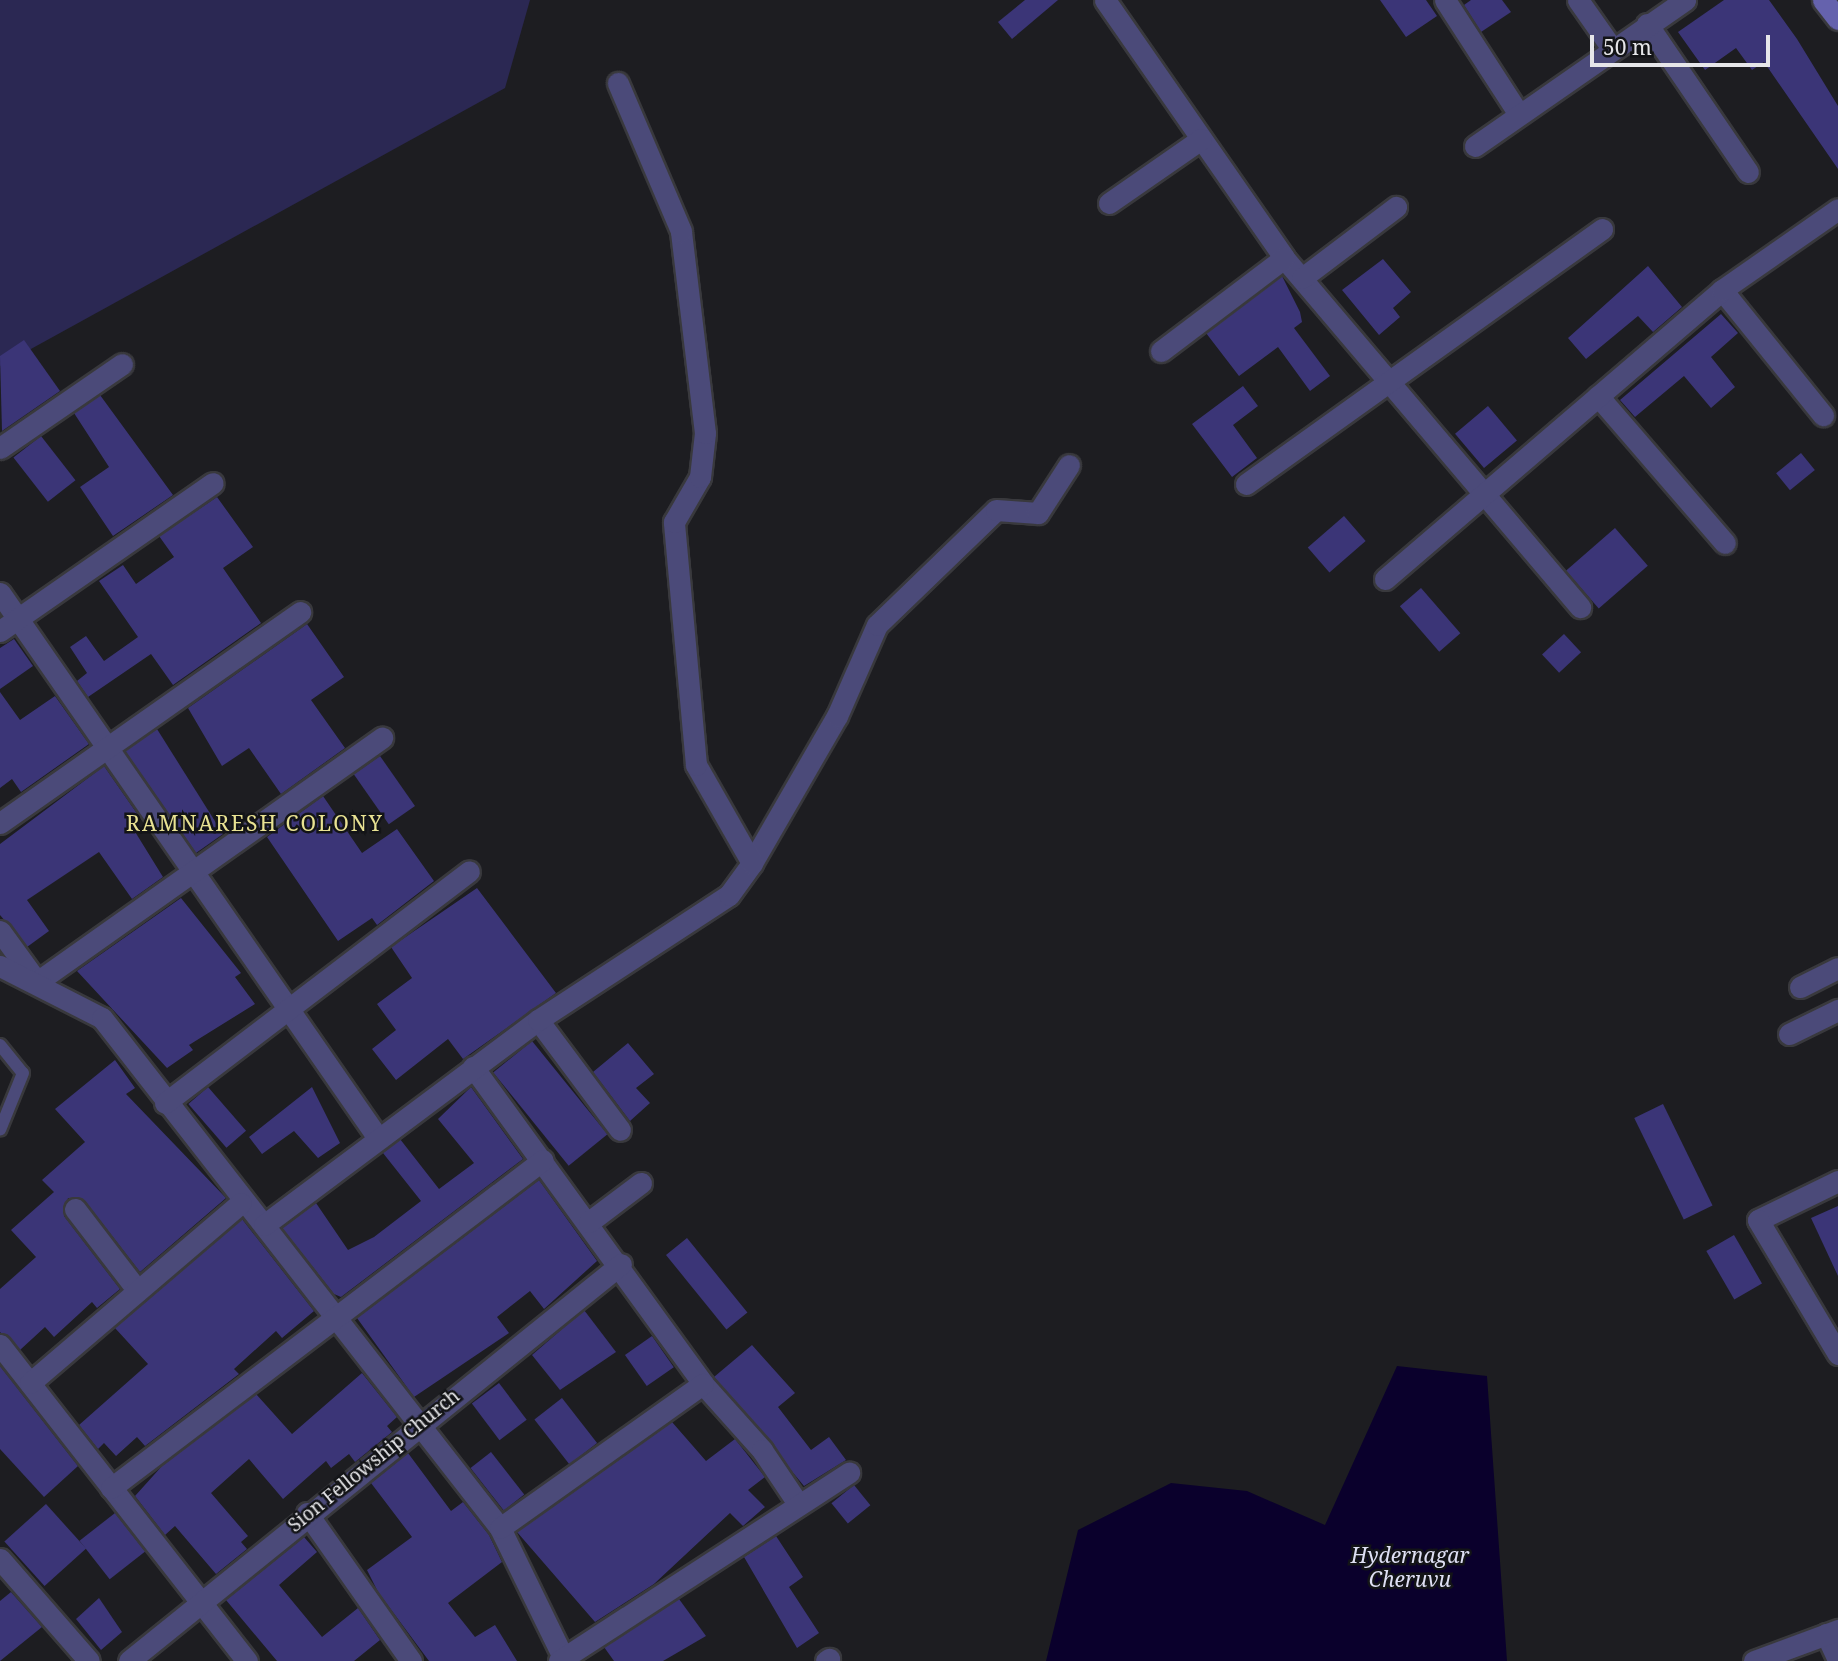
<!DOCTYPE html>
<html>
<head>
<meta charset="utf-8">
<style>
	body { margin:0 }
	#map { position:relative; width:1838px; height:1661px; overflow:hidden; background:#1d1d21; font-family:"Noto Serif",serif }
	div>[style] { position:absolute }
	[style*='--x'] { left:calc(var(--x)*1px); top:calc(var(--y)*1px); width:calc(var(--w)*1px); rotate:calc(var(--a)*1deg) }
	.green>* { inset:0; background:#2b2853 }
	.water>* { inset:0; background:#0a002c }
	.building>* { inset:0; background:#3b3577; transform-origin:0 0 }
	.roads { filter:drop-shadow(2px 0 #39393d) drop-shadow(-2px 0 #39393d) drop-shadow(0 2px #39393d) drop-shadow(0 -2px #39393d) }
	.lane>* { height:12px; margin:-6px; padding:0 6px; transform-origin:6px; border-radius:6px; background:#4b4a79 }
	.street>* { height:21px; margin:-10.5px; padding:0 10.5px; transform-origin:10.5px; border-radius:10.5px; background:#4b4a79 }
	.secondary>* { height:21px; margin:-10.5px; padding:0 10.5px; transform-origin:10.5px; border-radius:10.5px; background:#6562ad }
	span { translate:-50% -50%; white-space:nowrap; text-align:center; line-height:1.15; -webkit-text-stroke:5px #131417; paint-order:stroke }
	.street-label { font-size:19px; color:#e6e6e9 }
	.neighbourhood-label { font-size:21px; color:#e9e293; letter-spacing:2px }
	.water-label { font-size:21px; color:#dedff3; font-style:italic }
	.scale { position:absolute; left:1590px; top:35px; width:180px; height:32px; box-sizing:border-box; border:4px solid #e6e6e9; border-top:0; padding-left:9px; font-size:21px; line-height:24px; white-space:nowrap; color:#e6e6e9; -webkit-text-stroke:5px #131417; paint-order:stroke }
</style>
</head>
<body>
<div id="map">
	<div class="green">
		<div style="clip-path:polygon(0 0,530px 0,505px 88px,0 366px)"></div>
	</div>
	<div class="water">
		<div style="clip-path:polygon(1397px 1366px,1487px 1376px,1507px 1661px,1046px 1661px,1078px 1530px,1171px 1483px,1247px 1491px,1325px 1525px)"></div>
	</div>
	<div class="building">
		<div style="clip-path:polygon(1025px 0,1058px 0,1012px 39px,998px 22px)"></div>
		<div style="clip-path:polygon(1380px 0,1426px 0,1437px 16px,1406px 37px)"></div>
		<div style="clip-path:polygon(1471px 0,1502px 0,1511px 12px,1481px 32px,1464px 5px)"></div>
		<div style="clip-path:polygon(1724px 0,1769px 0,1797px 39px,1838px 106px,1838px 169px,1764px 62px,1752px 70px,1736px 48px,1705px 70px,1678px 32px)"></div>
		<div style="clip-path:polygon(1383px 259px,1411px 292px,1393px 308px,1400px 317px,1379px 335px,1342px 290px)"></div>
		<div style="clip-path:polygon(1648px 266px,1682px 307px,1653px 332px,1638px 316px,1586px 359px,1568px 338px)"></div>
		<div style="clip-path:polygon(1282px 276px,1300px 312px,1302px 322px,1294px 328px,1330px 376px,1310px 391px,1278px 347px,1239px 376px,1206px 333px)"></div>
		<div style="clip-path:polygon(1721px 314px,1738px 333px,1711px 357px,1735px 387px,1711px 408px,1684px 376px,1635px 417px,1620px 400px)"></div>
		<div style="clip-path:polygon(24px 340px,60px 391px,2px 431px,0 356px)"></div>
		<div style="clip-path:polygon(1243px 386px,1258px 406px,1233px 425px,1257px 458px,1232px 477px,1192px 424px)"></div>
		<div style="clip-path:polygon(100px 395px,173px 495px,113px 536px,80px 487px,109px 467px,74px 413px)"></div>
		<div style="left:1488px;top:406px;width:45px;height:43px;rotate:50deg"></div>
		<div style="left:41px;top:436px;width:56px;height:35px;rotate:52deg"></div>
		<div style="left:1801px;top:453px;width:22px;height:32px;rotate:51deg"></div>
		<div style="clip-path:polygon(217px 497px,253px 547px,223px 568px,261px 623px,173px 685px,151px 654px,88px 697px,77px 681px,87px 673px,70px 647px,86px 636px,104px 661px,138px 637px,99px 581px,123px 565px,136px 584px,174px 557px,159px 536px)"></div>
		<div style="left:1344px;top:516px;width:33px;height:48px;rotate:49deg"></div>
		<div style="left:1615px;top:528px;width:50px;height:65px;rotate:49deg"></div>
		<div style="left:1421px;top:588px;width:60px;height:28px;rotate:49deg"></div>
		<div style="clip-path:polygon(307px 624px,344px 677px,311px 700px,345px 748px,281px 794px,249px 748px,222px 766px,188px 708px)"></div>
		<div style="left:1564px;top:634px;width:25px;height:30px;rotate:47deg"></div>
		<div style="clip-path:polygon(14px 639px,33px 666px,0 689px,0 648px)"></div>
		<div style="clip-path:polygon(0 692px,20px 720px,55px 696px,89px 744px,21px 792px,12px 779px,0 788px)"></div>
		<div style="clip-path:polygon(157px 729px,223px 834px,196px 853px,125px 751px)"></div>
		<div style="left:380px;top:756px;width:61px;height:32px;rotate:55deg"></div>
		<div style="clip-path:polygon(104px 766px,138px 815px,129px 822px,163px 877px,132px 899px,99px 852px,27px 900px,49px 931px,27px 947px,0 915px,0 844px)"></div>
		<div style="clip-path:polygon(323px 796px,362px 853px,397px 829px,434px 881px,377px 925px,372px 918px,338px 941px,267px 837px)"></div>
		<div style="clip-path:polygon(477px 888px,556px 993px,463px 1059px,448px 1039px,396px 1080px,372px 1049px,396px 1030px,377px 1004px,412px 978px,391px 947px)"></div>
		<div style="clip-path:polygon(181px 898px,241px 973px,235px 977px,255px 1004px,189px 1045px,193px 1050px,167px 1068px,77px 971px)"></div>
		<div style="left:532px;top:1041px;width:120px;height:50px;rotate:51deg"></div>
		<div style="clip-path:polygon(628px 1043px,654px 1074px,636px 1088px,650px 1103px,630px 1121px,593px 1072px)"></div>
		<div style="clip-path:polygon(115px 1060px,135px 1088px,126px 1094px,226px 1198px,140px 1272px,85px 1201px,68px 1198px,64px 1216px,120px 1289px,97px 1308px,92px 1302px,54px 1337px,45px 1327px,20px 1350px,0 1332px,0 1289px,36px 1257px,11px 1230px,54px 1192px,42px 1180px,85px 1142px,55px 1109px)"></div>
		<div style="left:208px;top:1087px;width:58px;height:26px;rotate:49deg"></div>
		<div style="clip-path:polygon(312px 1087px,340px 1143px,318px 1158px,294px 1131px,262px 1154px,249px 1137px)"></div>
		<div style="clip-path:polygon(471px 1087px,523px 1159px,341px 1297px,334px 1294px,282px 1228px,316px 1203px,348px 1250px,374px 1237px,421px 1201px,383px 1153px,400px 1139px,439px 1189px,474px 1163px,438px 1119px)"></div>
		<div style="left:1663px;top:1104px;width:113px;height:32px;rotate:64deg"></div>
		<div style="clip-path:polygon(539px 1180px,597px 1261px,544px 1309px,530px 1291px,497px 1317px,509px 1333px,414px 1397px,357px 1318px)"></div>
		<div style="clip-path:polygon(1838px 1206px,1838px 1276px,1811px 1218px)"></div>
		<div style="clip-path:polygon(242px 1219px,314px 1311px,282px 1338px,276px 1331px,234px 1369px,239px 1374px,145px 1446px,137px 1437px,116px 1456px,104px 1443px,98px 1449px,79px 1425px,148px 1364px,115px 1328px)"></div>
		<div style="left:1734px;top:1235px;width:56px;height:32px;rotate:60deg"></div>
		<div style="left:687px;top:1238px;width:96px;height:27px;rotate:51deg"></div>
		<div style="clip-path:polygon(584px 1310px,616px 1352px,560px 1390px,532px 1355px)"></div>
		<div style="left:652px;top:1336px;width:38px;height:33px;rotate:55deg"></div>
		<div style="clip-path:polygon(752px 1345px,795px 1393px,778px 1407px,811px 1450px,829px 1437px,846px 1460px,804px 1486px,714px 1377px)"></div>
		<div style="clip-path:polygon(0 1366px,78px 1466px,44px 1497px,0 1449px)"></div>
		<div style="clip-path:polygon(362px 1373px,397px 1417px,387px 1426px,392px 1432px,355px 1462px,349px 1454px,331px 1468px,326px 1461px,283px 1499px,249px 1459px,211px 1493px,248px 1536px,241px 1542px,247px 1549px,216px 1574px,175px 1526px,165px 1535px,135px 1496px,162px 1466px,256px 1394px,292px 1434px)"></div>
		<div style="left:499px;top:1383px;width:46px;height:34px;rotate:53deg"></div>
		<div style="left:562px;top:1398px;width:57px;height:35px;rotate:52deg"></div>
		<div style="clip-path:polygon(672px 1422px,706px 1461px,735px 1439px,765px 1477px,748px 1490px,765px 1507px,743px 1526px,730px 1513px,654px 1584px,595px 1622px,517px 1532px)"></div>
		<div style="left:491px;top:1452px;width:54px;height:26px;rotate:52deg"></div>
		<div style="clip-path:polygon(408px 1453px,451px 1511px,463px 1502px,489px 1535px,502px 1562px,448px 1603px,475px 1637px,495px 1625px,517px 1661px,429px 1661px,378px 1592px,367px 1570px,412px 1537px,371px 1483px)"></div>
		<div style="left:854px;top:1485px;width:26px;height:29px;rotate:51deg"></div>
		<div style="left:46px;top:1504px;width:60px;height:56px;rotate:48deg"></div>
		<div style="left:115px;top:1513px;width:49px;height:45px;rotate:52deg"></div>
		<div style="clip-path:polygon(776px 1536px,803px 1577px,789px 1587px,819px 1633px,797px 1648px,744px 1557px)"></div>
		<div style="clip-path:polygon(304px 1537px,317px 1552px,279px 1585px,322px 1637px,358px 1608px,380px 1640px,354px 1661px,277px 1661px,226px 1600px)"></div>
		<div style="clip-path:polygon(11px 1592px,42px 1627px,0 1661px,0 1601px)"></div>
		<div style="clip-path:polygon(99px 1598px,122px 1632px,101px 1650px,76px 1619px)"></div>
		<div style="clip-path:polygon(679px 1599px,706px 1636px,663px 1661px,614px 1661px,604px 1647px)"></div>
	</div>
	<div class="roads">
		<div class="lane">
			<div style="--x:0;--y:1045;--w:36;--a:51"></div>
			<div style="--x:23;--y:1073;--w:61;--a:112"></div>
		</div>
		<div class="street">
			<div style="--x:1105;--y:0;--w:314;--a:55.2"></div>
			<div style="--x:1284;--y:258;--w:458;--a:49.7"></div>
			<div style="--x:1445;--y:0;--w:135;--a:57.1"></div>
			<div style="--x:1578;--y:0;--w:57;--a:54.9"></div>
			<div style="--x:1647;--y:24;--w:179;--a:55.7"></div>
			<div style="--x:1475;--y:146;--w:256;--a:-34.8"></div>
			<div style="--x:1109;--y:203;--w:112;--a:-34.8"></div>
			<div style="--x:1302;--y:278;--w:118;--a:-37.1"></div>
			<div style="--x:1722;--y:290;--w:161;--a:51.1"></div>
			<div style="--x:1161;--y:351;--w:154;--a:-37.1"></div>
			<div style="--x:1598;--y:396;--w:194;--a:49.2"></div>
			<div style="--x:0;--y:448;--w:148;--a:-34.5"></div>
			<div style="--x:1246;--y:484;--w:438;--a:-35.6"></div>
			<div style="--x:1385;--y:579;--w:444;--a:-40.6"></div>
			<div style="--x:1722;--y:290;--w:141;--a:-34.9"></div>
			<div style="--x:0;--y:593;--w:663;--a:55.26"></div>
			<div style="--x:0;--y:631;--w:259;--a:-34.8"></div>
			<div style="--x:0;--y:823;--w:367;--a:-35.1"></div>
			<div style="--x:752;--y:863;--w:170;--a:-60"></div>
			<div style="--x:837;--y:716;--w:99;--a:-66.3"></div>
			<div style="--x:877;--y:625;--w:165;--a:-44"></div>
			<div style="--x:996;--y:510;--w:42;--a:4.1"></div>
			<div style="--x:1038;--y:513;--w:57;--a:-57.1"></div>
			<div style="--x:0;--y:931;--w:63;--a:54"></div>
			<div style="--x:37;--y:982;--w:423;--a:-35.3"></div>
			<div style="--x:0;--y:966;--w:114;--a:27"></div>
			<div style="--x:102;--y:1018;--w:647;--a:52.03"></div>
			<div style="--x:500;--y:1528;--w:148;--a:64"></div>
			<div style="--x:1800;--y:987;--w:42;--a:-26.6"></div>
			<div style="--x:538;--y:1020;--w:137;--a:53.3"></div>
			<div style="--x:1789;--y:1034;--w:55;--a:-26.1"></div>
			<div style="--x:473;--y:1067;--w:392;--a:54"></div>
			<div style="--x:703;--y:1384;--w:89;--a:48.2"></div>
			<div style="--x:762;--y:1450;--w:66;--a:56.1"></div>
			<div style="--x:165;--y:1103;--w:382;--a:-37.3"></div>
			<div style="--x:1838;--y:1181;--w:89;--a:154"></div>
			<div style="--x:1758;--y:1220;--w:156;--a:59.2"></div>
			<div style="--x:75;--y:1209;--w:103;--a:52.5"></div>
			<div style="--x:589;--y:1222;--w:65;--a:-36.9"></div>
			<div style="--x:264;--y:1225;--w:342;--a:-36.8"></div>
			<div style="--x:538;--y:1020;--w:228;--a:-33.2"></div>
			<div style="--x:729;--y:895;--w:39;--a:-54"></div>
			<div style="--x:752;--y:863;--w:113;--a:-119.7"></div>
			<div style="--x:696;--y:765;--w:244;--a:-95.2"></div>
			<div style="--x:674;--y:522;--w:52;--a:-60"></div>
			<div style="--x:700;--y:477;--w:44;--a:-83.5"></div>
			<div style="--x:705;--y:433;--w:203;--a:-96.8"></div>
			<div style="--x:681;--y:231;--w:161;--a:-113.1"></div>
			<div style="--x:0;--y:1345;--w:401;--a:52"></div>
			<div style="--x:30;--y:1383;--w:277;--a:-40.5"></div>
			<div style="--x:111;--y:1488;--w:542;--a:-37.21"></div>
			<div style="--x:307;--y:1513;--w:181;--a:54.9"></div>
			<div style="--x:500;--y:1528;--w:249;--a:-35.4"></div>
			<div style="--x:0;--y:1559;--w:135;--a:48.9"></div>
			<div style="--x:1826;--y:1634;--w:29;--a:65"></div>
			<div style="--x:129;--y:1661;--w:632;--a:-38.9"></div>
			<div style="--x:559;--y:1661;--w:346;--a:-33"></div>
			<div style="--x:826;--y:1661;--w:4;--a:-34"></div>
			<div style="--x:1754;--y:1661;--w:90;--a:-20.3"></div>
		</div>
		<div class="secondary">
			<div style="--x:1823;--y:0;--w:24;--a:52"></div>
		</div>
	</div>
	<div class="street-label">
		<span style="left:374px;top:1461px;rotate:-39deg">Sion Fellowship Church</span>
	</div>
	<div class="neighbourhood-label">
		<span style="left:255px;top:823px">RAMNARESH COLONY</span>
	</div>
	<div class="water-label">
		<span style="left:1410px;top:1567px">Hydernagar<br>Cheruvu</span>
	</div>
	<div class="scale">50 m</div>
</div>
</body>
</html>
